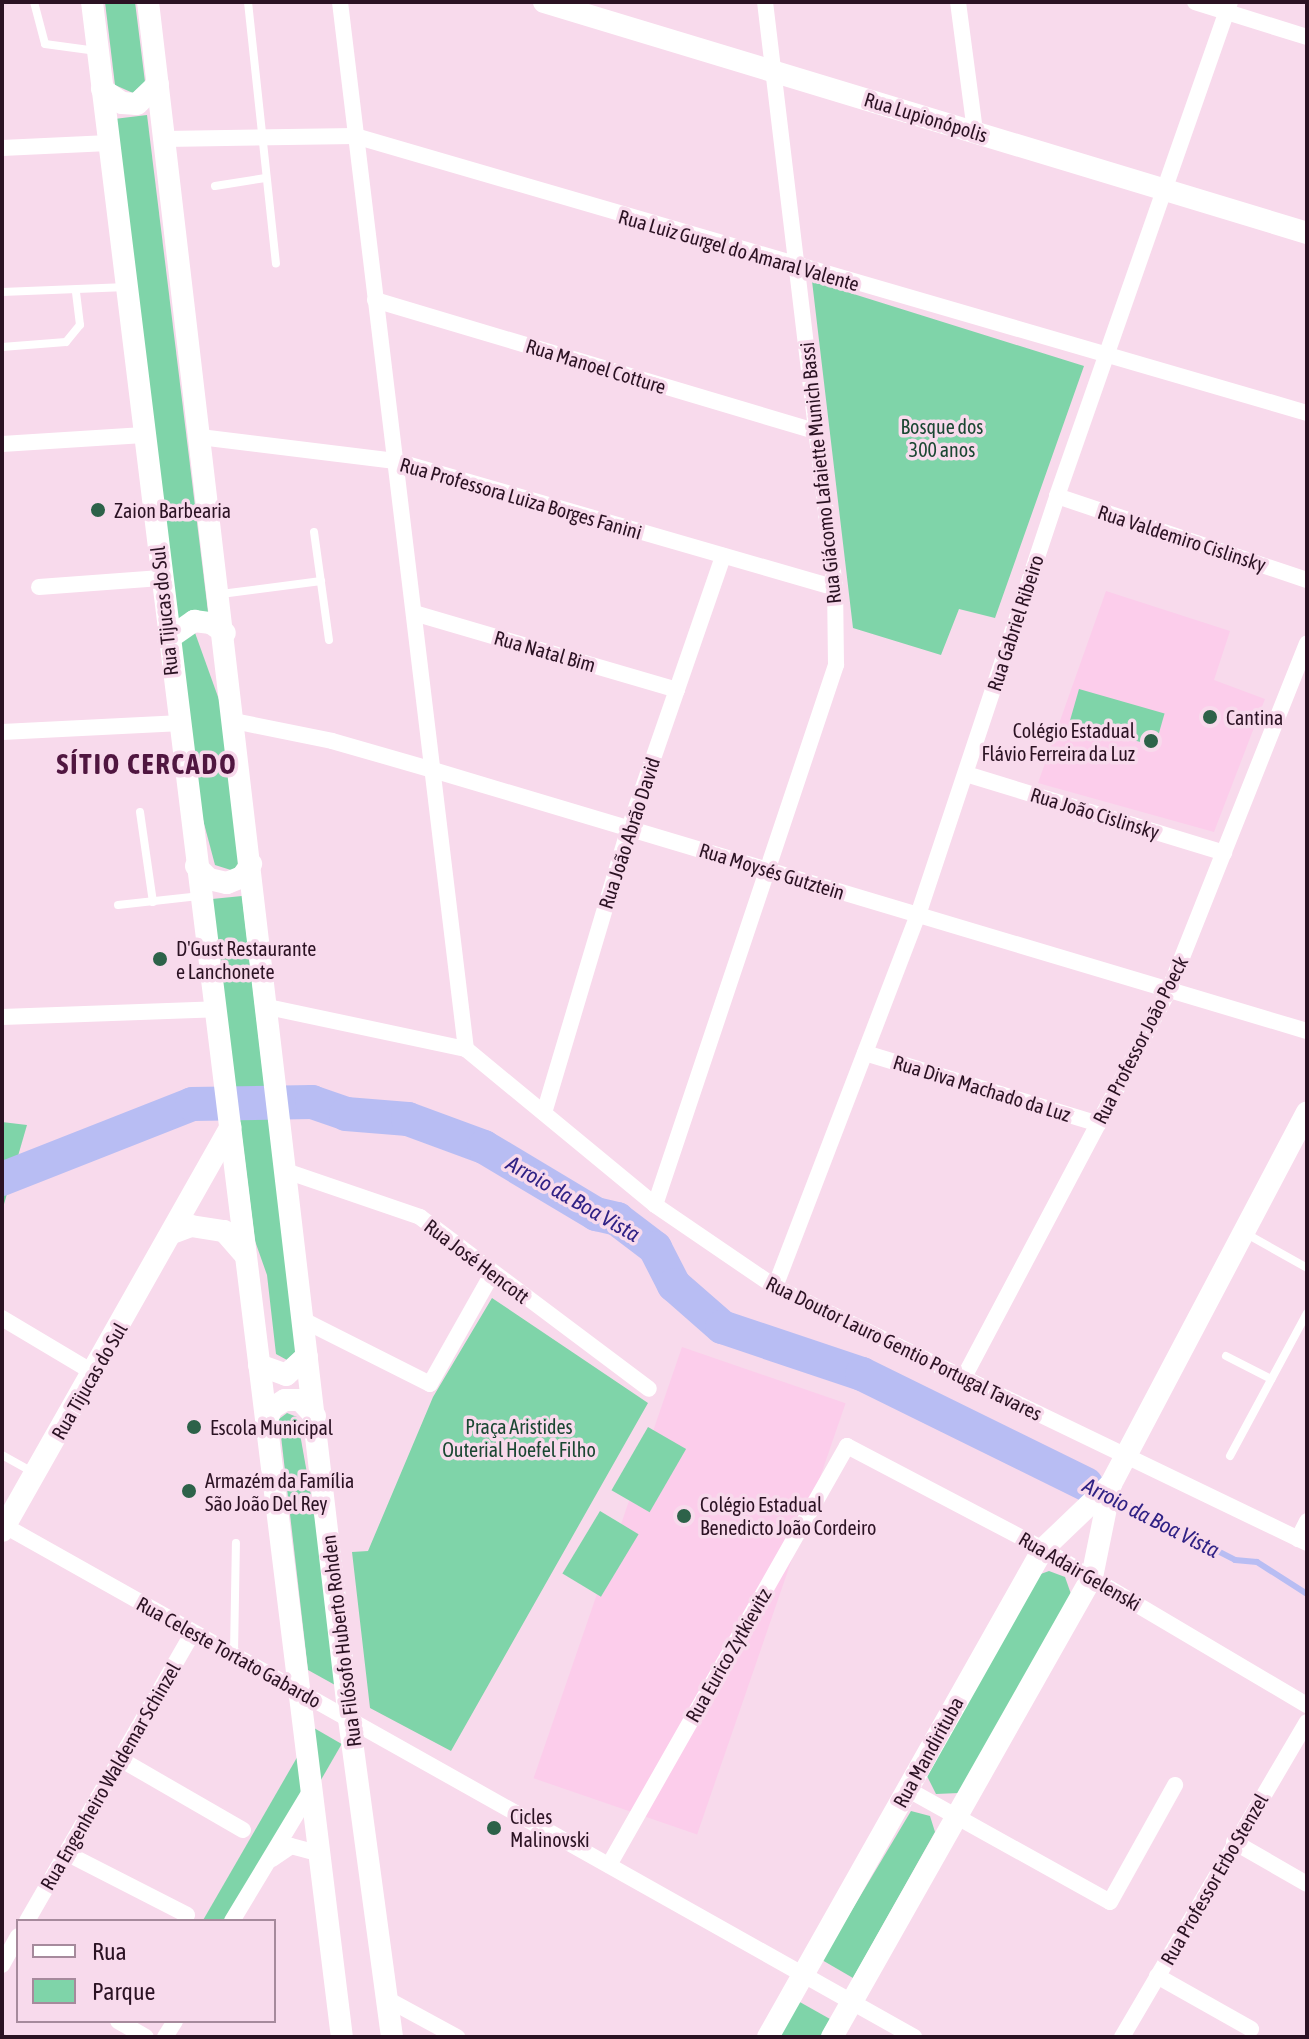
<!DOCTYPE html>
<html>
<head>
<meta charset="utf-8">
<style>
	body { margin:0 }
	#map { position:relative; width:1309px; height:2039px; overflow:hidden; background:#f8daec; font-family:"Asap Condensed",sans-serif }
	div>[style] { position:absolute }
	[style*='--x'] { left:calc(var(--x)*1px); top:calc(var(--y)*1px); width:calc(var(--w)*1px); rotate:calc(var(--a)*1deg) }
	.built>* { inset:0; background:#fccdeb; transform-origin:0 0 }
	.green>* { inset:0; background:#7fd4a9; transform-origin:0 0 }
	.stream>* { height:6px; margin:-3px; padding:0 3px; transform-origin:3px; border-radius:3px; background:#b8bdf3 }
	.river>* { height:34px; margin:-17px; padding:0 17px; transform-origin:17px; border-radius:17px; background:#b8bdf3 }
	.lane>* { height:8px; margin:-4px; padding:0 4px; transform-origin:4px; border-radius:4px; background:#fff }
	.street>* { height:16px; margin:-8px; padding:0 8px; transform-origin:8px; border-radius:8px; background:#fff }
	.secondary>* { height:22px; margin:-11px; padding:0 11px; transform-origin:11px; border-radius:11px; background:#fff }
	.dots>* { width:22px; height:22px; translate:-50% -50%; box-sizing:border-box; border:4px solid #f8daec; border-radius:50% }
	span { translate:-50% -50%; white-space:nowrap; text-align:center; line-height:1.15; -webkit-text-stroke:7px #f8daec; paint-order:stroke }
	.street-label { font-size:20px; color:#2b1223 }
	.park-label { font-size:20px; color:#1a4732 }
	.poi-label { font-size:20px; color:#2b1223 }
	.left { translate:0 -50%; text-align:left }
	.right { translate:-100% -50%; text-align:right }
	.water-label { font-size:22px; color:#302285; font-style:italic }
	.district-label { font-size:28px; color:#501640; font-weight:700; letter-spacing:2px }
	.frame { position:absolute; inset:0; border:4px solid #2b1223; pointer-events:none }
	.legend { position:absolute; left:16px; top:1919px; width:260px; height:104px; box-sizing:border-box; background:#f8daec; border:2px solid #a68a9c; margin:0; padding:10px 14px; list-style:none; font-size:24px; color:#2b1223 }
	.legend li { display:flex; align-items:center; gap:16px; height:40px }
	.legend b { width:40px; border:2px solid #a68a9c }
</style>
</head>
<body>
<div id="map">
	<div class="built">
		<div style="clip-path:polygon(1106px 591px,1230px 631px,1214px 680px,1265px 699px,1214px 832px,1038px 783px)"></div>
		<div style="left:682px;top:1347px;width:173px;height:456px;rotate:19deg"></div>
	</div>
	<div class="green">
		<div style="clip-path:polygon(105px 2px,135px 2px,145px 82px,133px 93px,115px 85px)"></div>
		<div style="left:147px;top:115px;width:504px;height:31px;rotate:83deg"></div>
		<div style="clip-path:polygon(812px 281px,1084px 366px,995px 618px,959px 609px,941px 655px,853px 628px)"></div>
		<div style="clip-path:polygon(194px 630px,222px 708px,241px 864px,234px 871px,215px 865px,197px 797px,176px 642px)"></div>
		<div style="left:1079px;top:689px;width:89px;height:34px;rotate:16deg"></div>
		<div style="clip-path:polygon(242px 896px,296px 1351px,287px 1360px,276px 1354px,267px 1275px,255px 1241px,212px 899px)"></div>
		<div style="clip-path:polygon(2px 1122px,27px 1125px,2px 1211px)"></div>
		<div style="clip-path:polygon(492px 1298px,648px 1403px,451px 1751px,370px 1708px,352px 1552px,368px 1551px,433px 1397px)"></div>
		<div style="clip-path:polygon(287px 1413px,297px 1417px,319px 1541px,335px 1685px,308px 1670px,279px 1419px)"></div>
		<div style="left:648px;top:1427px;width:44px;height:73px;rotate:30deg"></div>
		<div style="left:600px;top:1511px;width:45px;height:73px;rotate:31deg"></div>
		<div style="clip-path:polygon(1049px 1571px,1065px 1577px,1071px 1594px,959px 1793px,936px 1794px,926px 1774px,1038px 1575px)"></div>
		<div style="left:314px;top:1728px;width:32px;height:311px;rotate:30deg"></div>
		<div style="clip-path:polygon(911px 1811px,930px 1816px,935px 1832px,853px 1978px,822px 1960px)"></div>
		<div style="clip-path:polygon(798px 2001px,830px 2019px,820px 2037px,778px 2037px)"></div>
	</div>
	<div class="stream">
		<div style="--x:1114;--y:1498;--w:136;--a:27.1"></div>
		<div style="--x:1235;--y:1560;--w:22;--a:5"></div>
		<div style="--x:1257;--y:1562;--w:59;--a:32.6"></div>
	</div>
	<div class="river">
		<div style="--x:2;--y:1179;--w:204;--a:-21.5"></div>
		<div style="--x:192;--y:1104;--w:120;--a:-1"></div>
		<div style="--x:312;--y:1102;--w:36;--a:19"></div>
		<div style="--x:346;--y:1114;--w:62;--a:4.6"></div>
		<div style="--x:408;--y:1119;--w:81;--a:20.2"></div>
		<div style="--x:484;--y:1147;--w:131;--a:30.9"></div>
		<div style="--x:596;--y:1214;--w:22;--a:13"></div>
		<div style="--x:617;--y:1219;--w:48;--a:37.3"></div>
		<div style="--x:655;--y:1248;--w:42;--a:62.8"></div>
		<div style="--x:674;--y:1285;--w:64;--a:41.2"></div>
		<div style="--x:722;--y:1327;--w:148;--a:18.6"></div>
		<div style="--x:862;--y:1374;--w:250;--a:26.2"></div>
	</div>
	<div class="lane">
		<div style="--x:34;--y:2;--w:43;--a:75.3"></div>
		<div style="--x:45;--y:44;--w:52;--a:7.7"></div>
		<div style="--x:248;--y:2;--w:263;--a:83.9"></div>
		<div style="--x:215;--y:186;--w:51;--a:-9.1"></div>
		<div style="--x:2;--y:292;--w:125;--a:-2.3"></div>
		<div style="--x:2;--y:347;--w:64;--a:-4.5"></div>
		<div style="--x:66;--y:342;--w:22;--a:-51"></div>
		<div style="--x:80;--y:325;--w:35;--a:-97"></div>
		<div style="--x:314;--y:532;--w:109;--a:82.1"></div>
		<div style="--x:221;--y:594;--w:101;--a:-7.4"></div>
		<div style="--x:140;--y:812;--w:91;--a:81.8"></div>
		<div style="--x:118;--y:905;--w:81;--a:-6.3"></div>
		<div style="--x:1245;--y:1233;--w:71;--a:29.4"></div>
		<div style="--x:1226;--y:1356;--w:51;--a:27.1"></div>
		<div style="--x:2;--y:1455;--w:38;--a:29"></div>
		<div style="--x:1230;--y:1456;--w:162;--a:-61.7"></div>
		<div style="--x:234;--y:1653;--w:110;--a:-89"></div>
	</div>
	<div class="street">
		<div style="--x:340;--y:2;--w:1055;--a:83.14"></div>
		<div style="--x:958;--y:2;--w:131;--a:82.5"></div>
		<div style="--x:1195;--y:2;--w:117;--a:17.4"></div>
		<div style="--x:165;--y:139;--w:190;--a:-0.9"></div>
		<div style="--x:355;--y:136;--w:991;--a:16.22"></div>
		<div style="--x:2;--y:148;--w:107;--a:-2.7"></div>
		<div style="--x:375;--y:300;--w:461;--a:16.6"></div>
		<div style="--x:200;--y:437;--w:197;--a:7"></div>
		<div style="--x:396;--y:461;--w:457;--a:16.1"></div>
		<div style="--x:2;--y:444;--w:142;--a:-3.6"></div>
		<div style="--x:1057;--y:496;--w:264;--a:18.6"></div>
		<div style="--x:39;--y:587;--w:122;--a:-4.2"></div>
		<div style="--x:414;--y:613;--w:274;--a:16.3"></div>
		<div style="--x:234;--y:721;--w:100;--a:11.5"></div>
		<div style="--x:332;--y:741;--w:105;--a:16"></div>
		<div style="--x:433;--y:770;--w:912;--a:16.63"></div>
		<div style="--x:2;--y:732;--w:175;--a:-2.9"></div>
		<div style="--x:966;--y:774;--w:270;--a:17"></div>
		<div style="--x:268;--y:1007;--w:202;--a:12"></div>
		<div style="--x:466;--y:1049;--w:245;--a:39.5"></div>
		<div style="--x:655;--y:1205;--w:145;--a:34.3"></div>
		<div style="--x:775;--y:1287;--w:590;--a:25.7"></div>
		<div style="--x:2;--y:1017;--w:214;--a:-2.1"></div>
		<div style="--x:865;--y:1053;--w:244;--a:16.9"></div>
		<div style="--x:544;--y:1113;--w:297;--a:-73.4"></div>
		<div style="--x:629;--y:828;--w:288;--a:-70.9"></div>
		<div style="--x:286;--y:1171;--w:142;--a:18.9"></div>
		<div style="--x:420;--y:1217;--w:286;--a:36.9"></div>
		<div style="--x:655;--y:1205;--w:570;--a:-71.47"></div>
		<div style="--x:836;--y:665;--w:77;--a:-90.7"></div>
		<div style="--x:835;--y:588;--w:590;--a:-96.81"></div>
		<div style="--x:775;--y:1287;--w:399;--a:-69"></div>
		<div style="--x:918;--y:915;--w:441;--a:-71.6"></div>
		<div style="--x:1057;--y:496;--w:523;--a:-70.7"></div>
		<div style="--x:2;--y:1318;--w:107;--a:30.9"></div>
		<div style="--x:303;--y:1320;--w:142;--a:26.7"></div>
		<div style="--x:430;--y:1384;--w:126;--a:-60.6"></div>
		<div style="--x:963;--y:1379;--w:440;--a:-62.1"></div>
		<div style="--x:1169;--y:990;--w:373;--a:-68.3"></div>
		<div style="--x:5;--y:1526;--w:1043;--a:29.34"></div>
		<div style="--x:1298;--y:1539;--w:20;--a:-63"></div>
		<div style="--x:120;--y:1759;--w:142;--a:30"></div>
		<div style="--x:907;--y:1789;--w:232;--a:29.1"></div>
		<div style="--x:1110;--y:1902;--w:134;--a:-60.9"></div>
		<div style="--x:1234;--y:1842;--w:84;--a:29.9"></div>
		<div style="--x:66;--y:1853;--w:136;--a:27.1"></div>
		<div style="--x:272;--y:1859;--w:23;--a:-34"></div>
		<div style="--x:291;--y:1846;--w:30;--a:15"></div>
		<div style="--x:609;--y:1865;--w:482;--a:-60.4"></div>
		<div style="--x:847;--y:1446;--w:221;--a:27.7"></div>
		<div style="--x:1043;--y:1549;--w:307;--a:30.6"></div>
		<div style="--x:27;--y:1921;--w:333;--a:-60.1"></div>
		<div style="--x:232;--y:1921;--w:153;--a:-58.9"></div>
		<div style="--x:2;--y:1965;--w:33;--a:-61"></div>
		<div style="--x:1157;--y:1976;--w:108;--a:29.4"></div>
		<div style="--x:387;--y:1999;--w:80;--a:28.5"></div>
		<div style="--x:118;--y:2021;--w:32;--a:30"></div>
		<div style="--x:165;--y:2037;--w:19;--a:-58"></div>
		<div style="--x:1122;--y:2037;--w:365;--a:-59.6"></div>
	</div>
	<div class="secondary">
		<div style="--x:92;--y:2;--w:2050;--a:83"></div>
		<div style="--x:148;--y:2;--w:1729;--a:83.32"></div>
		<div style="--x:349;--y:1719;--w:321;--a:82.3"></div>
		<div style="--x:544;--y:2;--w:797;--a:16.84"></div>
		<div style="--x:102;--y:89;--w:24;--a:35"></div>
		<div style="--x:122;--y:103;--w:15;--a:4"></div>
		<div style="--x:137;--y:104;--w:29;--a:-44"></div>
		<div style="--x:168;--y:639;--w:32;--a:-35"></div>
		<div style="--x:194;--y:621;--w:17;--a:7"></div>
		<div style="--x:211;--y:623;--w:17;--a:36"></div>
		<div style="--x:196;--y:866;--w:18;--a:45"></div>
		<div style="--x:209;--y:879;--w:18;--a:13"></div>
		<div style="--x:227;--y:883;--w:16;--a:-22"></div>
		<div style="--x:242;--y:877;--w:16;--a:-55"></div>
		<div style="--x:175;--y:1232;--w:17;--a:-21"></div>
		<div style="--x:191;--y:1226;--w:33;--a:9"></div>
		<div style="--x:224;--y:1231;--w:33;--a:49"></div>
		<div style="--x:259;--y:1365;--w:29;--a:20"></div>
		<div style="--x:286;--y:1375;--w:28;--a:-42"></div>
		<div style="--x:266;--y:1422;--w:15;--a:-67"></div>
		<div style="--x:272;--y:1408;--w:15;--a:-32"></div>
		<div style="--x:285;--y:1400;--w:15;--a:0"></div>
		<div style="--x:300;--y:1400;--w:22;--a:47"></div>
		<div style="--x:2;--y:1531;--w:464;--a:-60.5"></div>
		<div style="--x:768;--y:2037;--w:560;--a:-60.6"></div>
		<div style="--x:1043;--y:1549;--w:94;--a:-43.7"></div>
		<div style="--x:1111;--y:1484;--w:420;--a:-62.2"></div>
		<div style="--x:832;--y:2037;--w:528;--a:-60.52"></div>
		<div style="--x:1092;--y:1577;--w:95;--a:-78.5"></div>
	</div>
	<div class="dots">
		<div style="left:98px;top:510px;background:#2d6249"></div>
		<div style="left:1210px;top:717px;background:#2d6249"></div>
		<div style="left:1151px;top:741px;background:#2d6249"></div>
		<div style="left:160px;top:959px;background:#2d6249"></div>
		<div style="left:194px;top:1427px;background:#2d6249"></div>
		<div style="left:189px;top:1491px;background:#2d6249"></div>
		<div style="left:684px;top:1516px;background:#2d6249"></div>
		<div style="left:494px;top:1828px;background:#2d6249"></div>
	</div>
	<div class="street-label">
		<span style="left:926px;top:117px;rotate:17deg">Rua Lupionópolis</span>
		<span style="left:739px;top:250px;rotate:16deg">Rua Luiz Gurgel do Amaral Valente</span>
		<span style="left:596px;top:366px;rotate:17deg">Rua Manoel Cotture</span>
		<span style="left:820px;top:473px;rotate:-96deg">Rua Giácomo Lafaiette Munich Bassi</span>
		<span style="left:521px;top:498px;rotate:16deg">Rua Professora Luiza Borges Fanini</span>
		<span style="left:1182px;top:538px;rotate:18deg">Rua Valdemiro Cislinsky</span>
		<span style="left:164px;top:611px;rotate:-96deg">Rua Tijucas do Sul</span>
		<span style="left:1015px;top:623px;rotate:-72deg">Rua Gabriel Ribeiro</span>
		<span style="left:545px;top:651px;rotate:16deg">Rua Natal Bim</span>
		<span style="left:1095px;top:813px;rotate:17deg">Rua João Cislinsky</span>
		<span style="left:629px;top:833px;rotate:-72deg">Rua João Abrão David</span>
		<span style="left:772px;top:871px;rotate:17deg">Rua Moysés Gutztein</span>
		<span style="left:1140px;top:1040px;rotate:-63deg">Rua Professor João Poeck</span>
		<span style="left:982px;top:1088px;rotate:17deg">Rua Diva Machado da Luz</span>
		<span style="left:477px;top:1261px;rotate:37deg">Rua José Hencott</span>
		<span style="left:904px;top:1348px;rotate:26deg">Rua Doutor Lauro Gentio Portugal Tavares</span>
		<span style="left:89px;top:1381px;rotate:-60deg">Rua Tijucas do Sul</span>
		<span style="left:1080px;top:1571px;rotate:30deg">Rua Adair Gelenski</span>
		<span style="left:341px;top:1641px;rotate:-97deg">Rua Filósofo Huberto Rohden</span>
		<span style="left:229px;top:1652px;rotate:29deg">Rua Celeste Tortato Gabardo</span>
		<span style="left:728px;top:1655px;rotate:-60deg">Rua Eurico Zytkievitz</span>
		<span style="left:928px;top:1752px;rotate:-61deg">Rua Mandirituba</span>
		<span style="left:110px;top:1776px;rotate:-60deg">Rua Engenheiro Waldemar Schinzel</span>
		<span style="left:1214px;top:1879px;rotate:-60deg">Rua Professor Erbo Stenzel</span>
	</div>
	<div class="park-label">
		<span style="left:942px;top:438px">Bosque dos<br>300 anos</span>
		<span style="left:519px;top:1438px">Praça Aristides<br>Outerial Hoefel Filho</span>
	</div>
	<div class="poi-label">
		<span class="left" style="left:114px;top:510px">Zaion Barbearia</span>
		<span class="left" style="left:1226px;top:717px">Cantina</span>
		<span class="right" style="left:1135px;top:742px">Colégio Estadual<br>Flávio Ferreira da Luz</span>
		<span class="left" style="left:176px;top:960px">D'Gust Restaurante<br>e Lanchonete</span>
		<span class="left" style="left:210px;top:1427px">Escola Municipal</span>
		<span class="left" style="left:205px;top:1492px">Armazém da Família<br>São João Del Rey</span>
		<span class="left" style="left:700px;top:1516px">Colégio Estadual<br>Benedicto João Cordeiro</span>
		<span class="left" style="left:510px;top:1828px">Cicles<br>Malinovski</span>
	</div>
	<div class="water-label">
		<span style="left:573px;top:1199px;rotate:30deg">Arroio da Boa Vista</span>
		<span style="left:1151px;top:1518px;rotate:27deg">Arroio da Boa Vista</span>
	</div>
	<div class="district-label">
		<span style="left:147px;top:764px">SÍTIO CERCADO</span>
	</div>
	<div class="frame"></div>
	<ul class="legend">
	<li><b style="height:10px;background:#fff"></b>Rua</li>
	<li><b style="height:22px;background:#7fd4a9"></b>Parque</li>
	</ul>
</div>
</body>
</html>
